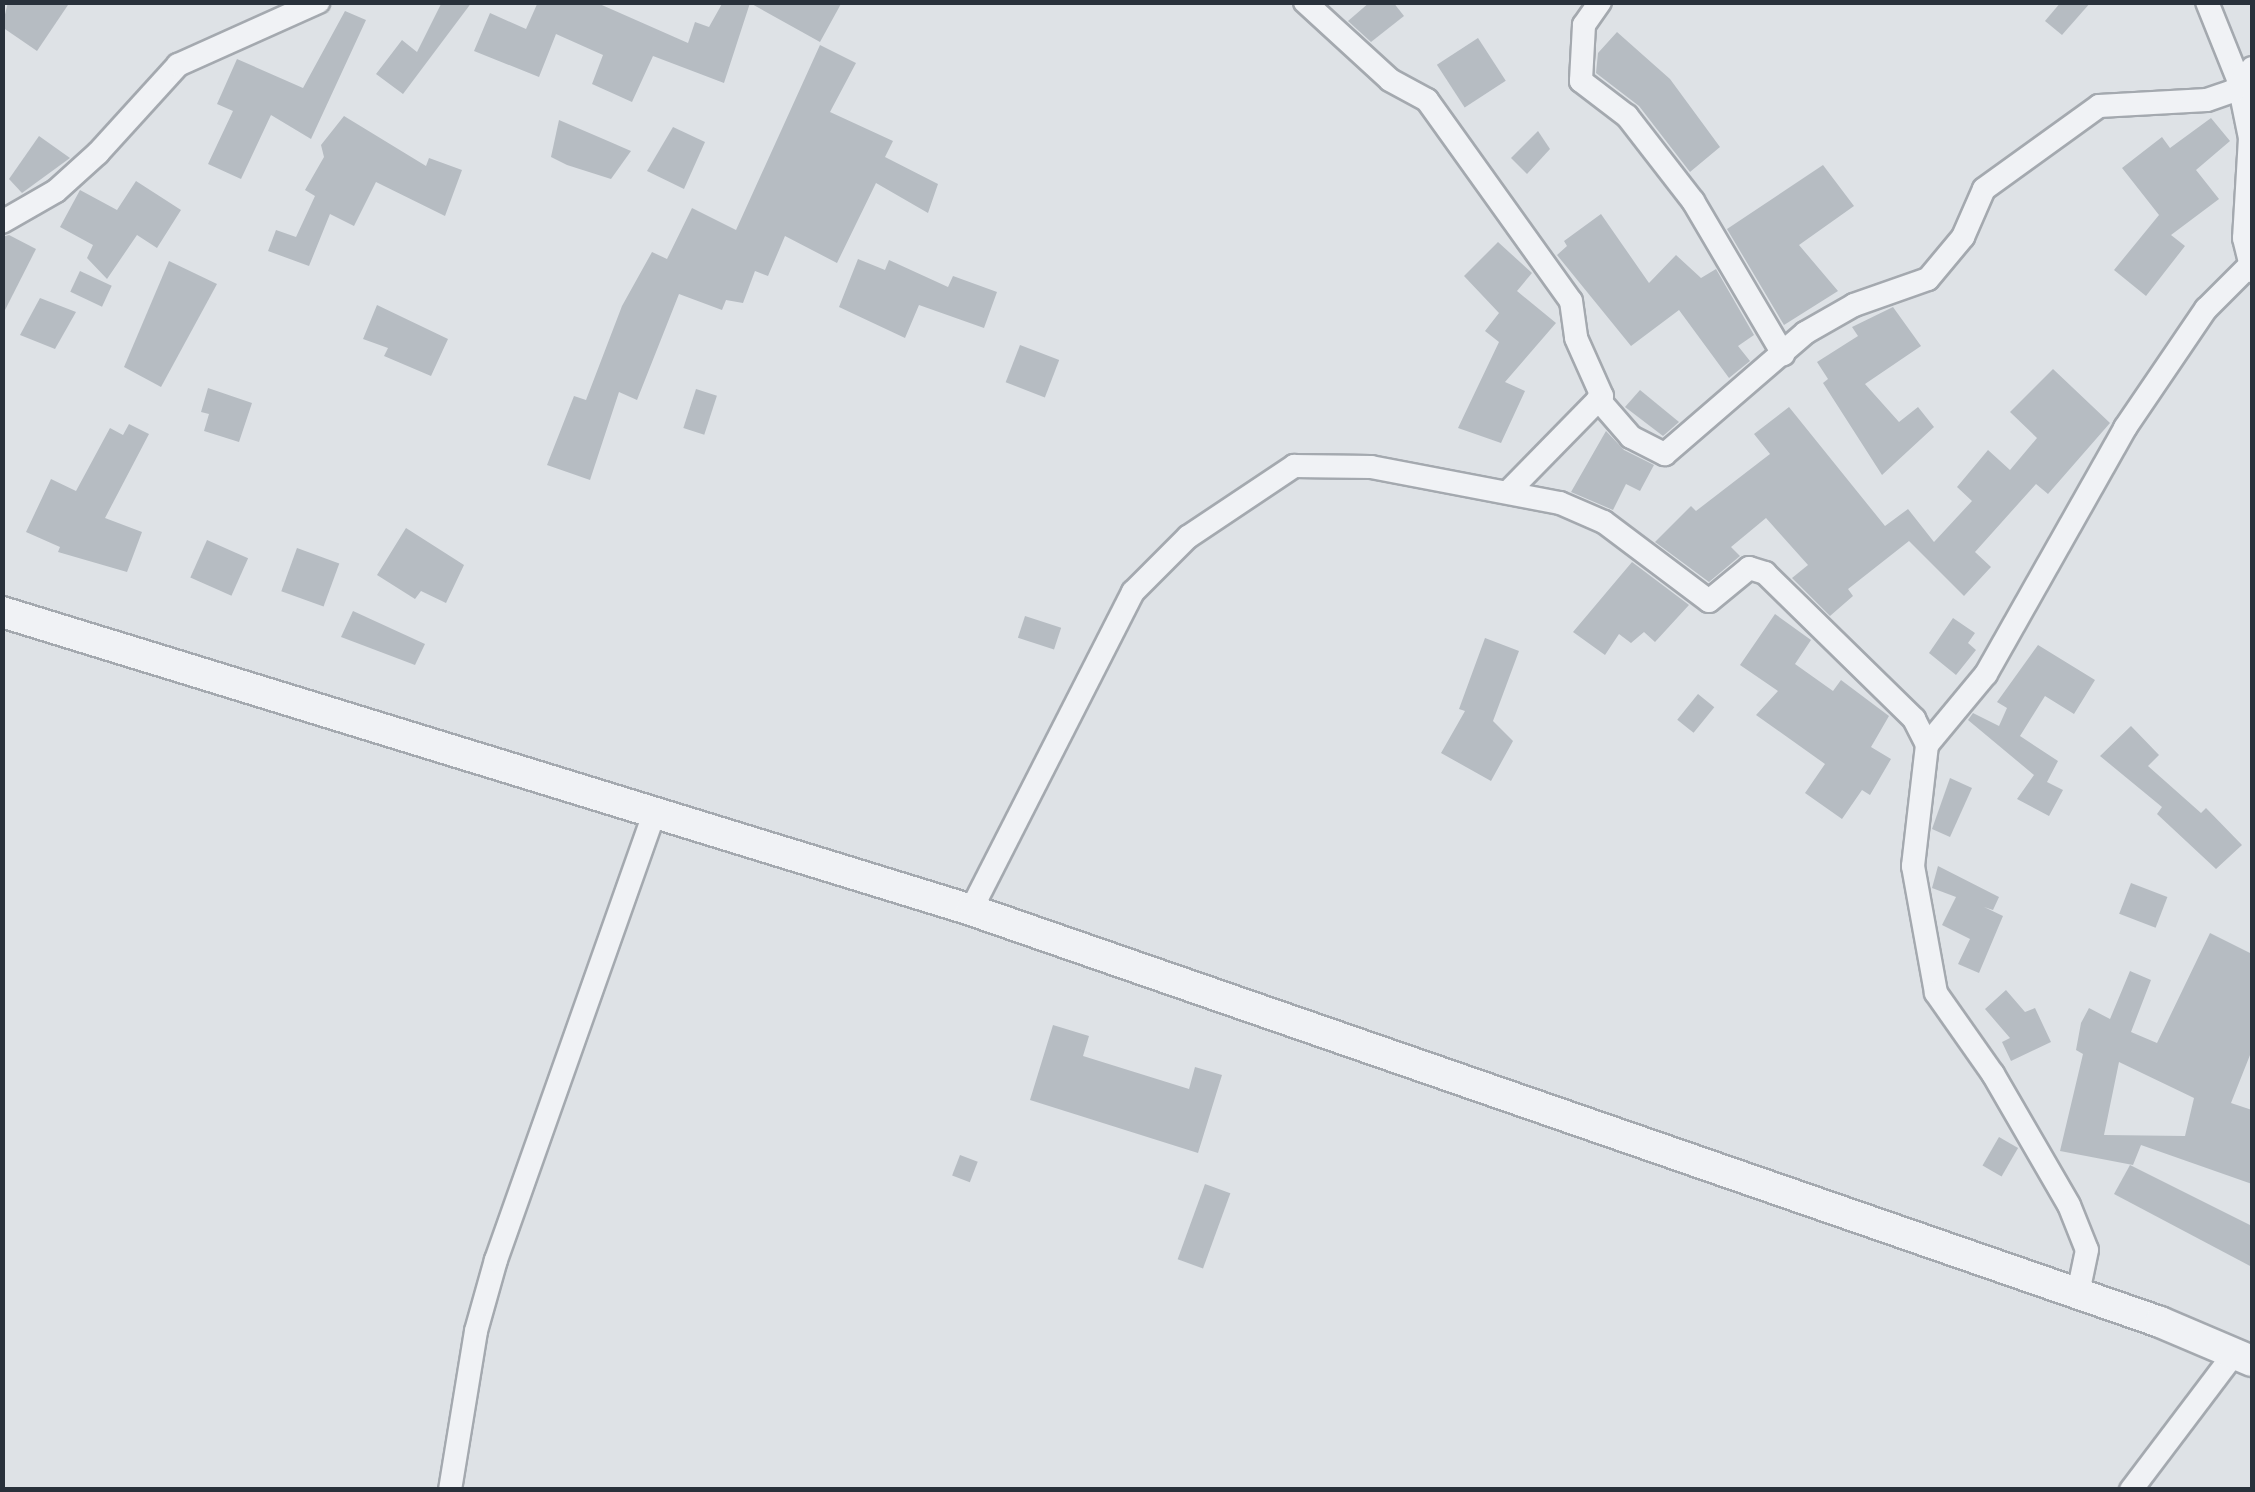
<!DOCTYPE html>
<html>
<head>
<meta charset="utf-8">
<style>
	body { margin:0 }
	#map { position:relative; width:2255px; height:1492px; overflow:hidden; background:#dee2e6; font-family:"Nunito Sans",sans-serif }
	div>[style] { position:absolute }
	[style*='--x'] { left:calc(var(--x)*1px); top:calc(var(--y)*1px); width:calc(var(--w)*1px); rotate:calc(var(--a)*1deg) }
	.building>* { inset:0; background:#b6bcc2; transform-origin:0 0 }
	.roads { filter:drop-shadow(2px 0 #a4a9af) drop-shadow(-2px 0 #a4a9af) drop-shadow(0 2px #a4a9af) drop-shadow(0 -2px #a4a9af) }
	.minor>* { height:22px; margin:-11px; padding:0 11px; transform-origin:11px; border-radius:11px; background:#f0f2f5 }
	.tertiary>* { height:30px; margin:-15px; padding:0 15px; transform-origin:15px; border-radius:15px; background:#f0f2f5 }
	span { translate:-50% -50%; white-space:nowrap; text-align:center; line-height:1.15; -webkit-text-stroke:8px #edf1f4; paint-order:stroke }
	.frame { position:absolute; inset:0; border:5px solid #29313b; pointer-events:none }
</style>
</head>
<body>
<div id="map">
	<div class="building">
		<div style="clip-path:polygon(8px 2px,70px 2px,37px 51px,2px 27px)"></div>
		<div style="clip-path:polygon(442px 2px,472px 2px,403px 94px,376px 74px,402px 40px,417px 52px)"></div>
		<div style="clip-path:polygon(538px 2px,595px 2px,688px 43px,695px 22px,709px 27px,723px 2px,842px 2px,820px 42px,750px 3px,724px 83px,653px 56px,632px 102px,592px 84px,603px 55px,556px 34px,539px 77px,474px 51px,490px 13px,526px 29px)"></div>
		<div style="clip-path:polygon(1370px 2px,1393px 2px,1404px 16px,1371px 42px,1348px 21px)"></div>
		<div style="clip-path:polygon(2061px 2px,2091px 2px,2062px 35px,2045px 21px)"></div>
		<div style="clip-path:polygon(345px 11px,366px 20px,311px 139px,271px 115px,241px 179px,208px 164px,233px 111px,217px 104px,237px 59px,303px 88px)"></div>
		<div style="clip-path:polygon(1617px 32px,1670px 79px,1720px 147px,1690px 172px,1639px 106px,1596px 73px,1598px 53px)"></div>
		<div style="left:1478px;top:38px;width:51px;height:49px;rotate:57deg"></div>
		<div style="clip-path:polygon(820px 45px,856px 63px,830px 112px,893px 141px,885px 157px,938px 184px,928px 213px,876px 183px,837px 263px,785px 236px,768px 276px,755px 271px,743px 303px,726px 300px,722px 310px,679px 294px,637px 400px,619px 392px,590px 480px,547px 465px,574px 396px,586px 400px,622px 306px,652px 252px,667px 259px,692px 208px,736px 230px)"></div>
		<div style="clip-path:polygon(344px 116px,426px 166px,429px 158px,462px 170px,445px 216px,376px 182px,354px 226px,330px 214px,309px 266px,268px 251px,276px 230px,296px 237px,315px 196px,305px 190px,324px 157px,321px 145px)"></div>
		<div style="clip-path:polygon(2211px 118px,2230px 141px,2196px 170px,2219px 199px,2171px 235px,2185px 246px,2146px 296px,2114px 270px,2159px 215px,2122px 168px,2162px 137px,2170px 148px)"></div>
		<div style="clip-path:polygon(559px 120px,601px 138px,631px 151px,611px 179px,567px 165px,551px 157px)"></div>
		<div style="clip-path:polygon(673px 127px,705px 142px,684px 189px,647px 171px)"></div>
		<div style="clip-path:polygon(1538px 131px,1550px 149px,1527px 174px,1511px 158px)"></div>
		<div style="clip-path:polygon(39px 136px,70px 158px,22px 193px,9px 179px)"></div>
		<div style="clip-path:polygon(1823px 165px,1854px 206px,1799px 245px,1838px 291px,1784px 325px,1727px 229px)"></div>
		<div style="clip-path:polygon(136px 181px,181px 210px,157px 248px,137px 235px,107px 279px,87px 258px,93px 245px,60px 227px,80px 190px,117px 210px)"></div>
		<div style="clip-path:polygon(1601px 214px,1649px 283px,1676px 255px,1701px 278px,1716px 269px,1754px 335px,1738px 346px,1750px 361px,1729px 378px,1679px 310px,1631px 346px,1557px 255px,1567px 246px,1564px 241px)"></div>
		<div style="clip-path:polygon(9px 235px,36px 249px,2px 316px,2px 237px)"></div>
		<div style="clip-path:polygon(1498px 242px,1532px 273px,1517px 291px,1556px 323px,1505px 382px,1525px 391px,1501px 443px,1458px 428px,1499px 342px,1485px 331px,1499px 313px,1464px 276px)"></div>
		<div style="clip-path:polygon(858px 259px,885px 270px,889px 260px,948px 287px,953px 276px,997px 292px,984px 328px,919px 305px,905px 338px,839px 307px)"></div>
		<div style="clip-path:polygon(169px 261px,217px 284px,161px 387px,124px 367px)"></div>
		<div style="left:80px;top:271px;width:35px;height:23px;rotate:25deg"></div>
		<div style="clip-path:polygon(40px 298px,76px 312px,55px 349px,20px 335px)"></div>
		<div style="clip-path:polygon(377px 305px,448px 339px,431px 376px,384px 356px,388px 348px,363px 339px)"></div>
		<div style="clip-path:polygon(1893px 307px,1921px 346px,1865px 384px,1899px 422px,1918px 407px,1934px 427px,1882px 475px,1823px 383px,1828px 379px,1817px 362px,1858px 336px,1852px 327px)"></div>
		<div style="left:1020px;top:345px;width:42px;height:40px;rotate:21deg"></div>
		<div style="clip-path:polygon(2053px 369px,2110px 423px,2048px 494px,2036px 484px,1975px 552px,1991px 567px,1964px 596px,1909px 541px,1848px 589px,1853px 596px,1830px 616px,1792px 578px,1808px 565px,1766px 518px,1731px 547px,1740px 556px,1709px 582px,1655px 542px,1691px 506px,1696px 511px,1770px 454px,1754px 434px,1789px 407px,1885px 526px,1908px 509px,1934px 542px,1972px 501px,1957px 487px,1988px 450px,2010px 470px,2037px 438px,2010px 412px)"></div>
		<div style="clip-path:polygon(208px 388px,252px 403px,239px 442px,204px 431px,209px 414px,201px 412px)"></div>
		<div style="left:696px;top:389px;width:22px;height:41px;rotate:18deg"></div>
		<div style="clip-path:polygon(1640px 390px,1679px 422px,1663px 436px,1625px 407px)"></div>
		<div style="clip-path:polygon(129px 424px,149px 434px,105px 518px,142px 532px,127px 572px,58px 552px,60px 547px,26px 532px,51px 479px,76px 491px,110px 428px,123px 435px)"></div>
		<div style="clip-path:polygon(1606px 431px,1624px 450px,1654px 465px,1640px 491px,1626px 484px,1613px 510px,1571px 492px)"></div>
		<div style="clip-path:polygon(406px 528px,464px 565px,446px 603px,421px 591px,415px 599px,377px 575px)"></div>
		<div style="left:207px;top:540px;width:45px;height:41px;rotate:24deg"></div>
		<div style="left:297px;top:548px;width:45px;height:46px;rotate:20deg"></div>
		<div style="clip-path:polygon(1632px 562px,1689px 605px,1655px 642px,1644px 632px,1631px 643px,1619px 634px,1605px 655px,1573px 632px)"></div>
		<div style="clip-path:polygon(353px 611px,425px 644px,415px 665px,341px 637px)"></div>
		<div style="clip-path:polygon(1775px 614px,1811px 640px,1795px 664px,1833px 691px,1841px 680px,1889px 716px,1871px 747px,1891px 759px,1870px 795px,1862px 790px,1842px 819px,1805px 793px,1825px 764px,1756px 715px,1778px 691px,1740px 665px)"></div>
		<div style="left:1025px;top:616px;width:38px;height:23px;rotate:18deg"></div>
		<div style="clip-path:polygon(1953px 618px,1975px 633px,1968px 643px,1976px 650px,1956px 675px,1929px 653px)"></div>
		<div style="clip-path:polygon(1485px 638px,1519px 651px,1493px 721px,1513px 741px,1491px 781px,1441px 753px,1465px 711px,1459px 709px)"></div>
		<div style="clip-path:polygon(2038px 645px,2095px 680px,2074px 714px,2045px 696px,2020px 736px,2058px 761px,2047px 782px,2063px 790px,2049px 816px,2017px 799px,2034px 775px,1968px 720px,1973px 713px,1999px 726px,2007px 708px,1997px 702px)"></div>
		<div style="left:1698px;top:694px;width:21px;height:33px;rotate:39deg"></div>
		<div style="clip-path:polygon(2131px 726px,2159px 755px,2148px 766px,2201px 813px,2206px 808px,2242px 845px,2216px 869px,2157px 814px,2162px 807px,2100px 756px)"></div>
		<div style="clip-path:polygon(1950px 778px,1972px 788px,1950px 837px,1932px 829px)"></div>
		<div style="clip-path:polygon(1938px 866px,1999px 897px,1993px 910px,1984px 907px,2003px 916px,1979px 973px,1958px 964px,1970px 939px,1942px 925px,1956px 897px,1932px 888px)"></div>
		<div style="left:2131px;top:883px;width:39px;height:33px;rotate:21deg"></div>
		<div style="clip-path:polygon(evenodd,2210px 933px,2252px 954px,2252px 1050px,2231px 1103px,2252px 1110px,2252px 1184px,2141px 1145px,2133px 1165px,2060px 1151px,2083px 1054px,2076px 1050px,2081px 1023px,2089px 1008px,2110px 1019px,2130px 971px,2151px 980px,2131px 1032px,2157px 1043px,2210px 933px,2119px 1062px,2194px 1098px,2185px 1136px,2104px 1135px,2119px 1062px)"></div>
		<div style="clip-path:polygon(2006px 990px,2025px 1012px,2035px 1008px,2051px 1042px,2011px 1061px,2002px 1042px,2010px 1038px,1985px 1009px)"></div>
		<div style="clip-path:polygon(1053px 1025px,1089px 1036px,1083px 1056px,1189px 1089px,1195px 1067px,1222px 1075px,1198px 1153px,1030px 1100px)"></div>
		<div style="left:1999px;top:1137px;width:22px;height:33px;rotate:30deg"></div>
		<div style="left:960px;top:1155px;width:19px;height:22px;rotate:21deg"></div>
		<div style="clip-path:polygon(2130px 1165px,2252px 1226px,2252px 1267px,2114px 1194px)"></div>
		<div style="left:1205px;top:1184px;width:27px;height:80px;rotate:20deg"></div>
	</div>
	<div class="roads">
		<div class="minor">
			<div style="--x:1305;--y:2;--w:115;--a:42.5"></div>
			<div style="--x:1390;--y:80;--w:42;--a:28.4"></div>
			<div style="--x:1427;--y:100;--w:247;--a:54.4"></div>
			<div style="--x:1571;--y:301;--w:37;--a:82"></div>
			<div style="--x:1576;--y:338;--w:64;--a:65.9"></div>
			<div style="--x:1602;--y:396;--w:133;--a:134.4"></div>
			<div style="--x:1600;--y:2;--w:28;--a:125"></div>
			<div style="--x:1584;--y:25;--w:56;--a:93.1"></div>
			<div style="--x:1581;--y:81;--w:58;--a:37.3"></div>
			<div style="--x:1627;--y:116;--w:108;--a:52.2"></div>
			<div style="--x:1693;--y:201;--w:178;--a:59.5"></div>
			<div style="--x:2207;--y:2;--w:83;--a:68.1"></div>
			<div style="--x:2238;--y:79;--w:14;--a:21"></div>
			<div style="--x:2238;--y:79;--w:60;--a:78.5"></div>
			<div style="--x:2250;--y:138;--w:100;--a:93.4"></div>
			<div style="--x:2244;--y:238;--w:34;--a:76"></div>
			<div style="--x:2;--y:222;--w:62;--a:-29.9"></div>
			<div style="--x:56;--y:191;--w:57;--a:-42.1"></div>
			<div style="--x:98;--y:153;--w:119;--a:-47.7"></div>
			<div style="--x:178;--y:65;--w:154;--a:-24.2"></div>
			<div style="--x:1598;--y:399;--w:50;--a:49"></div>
			<div style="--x:1631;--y:437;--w:38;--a:27"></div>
			<div style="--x:1665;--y:454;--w:185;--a:-40.8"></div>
			<div style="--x:1805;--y:333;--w:56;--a:-29.7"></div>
			<div style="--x:1854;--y:305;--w:78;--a:-19.4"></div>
			<div style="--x:1928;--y:279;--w:55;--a:-50.2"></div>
			<div style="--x:1963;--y:237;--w:52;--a:-66.4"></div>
			<div style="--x:1984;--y:189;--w:142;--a:-35.8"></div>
			<div style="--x:2099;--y:106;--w:108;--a:-3.2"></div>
			<div style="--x:2207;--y:100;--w:28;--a:-19"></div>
			<div style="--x:2233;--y:91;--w:30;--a:-50"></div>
			<div style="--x:1927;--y:745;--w:92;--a:-50.3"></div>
			<div style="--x:1986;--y:674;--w:283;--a:-60.5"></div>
			<div style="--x:2125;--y:428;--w:144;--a:-55.8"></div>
			<div style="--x:2206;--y:309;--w:64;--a:-45"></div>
			<div style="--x:971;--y:910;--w:357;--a:-63"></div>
			<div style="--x:1133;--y:592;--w:78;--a:-45"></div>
			<div style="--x:1188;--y:537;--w:128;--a:-33.8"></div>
			<div style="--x:1294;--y:466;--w:77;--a:0.7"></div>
			<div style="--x:1371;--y:467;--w:192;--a:10.8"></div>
			<div style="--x:1560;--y:503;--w:48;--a:23.4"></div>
			<div style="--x:1604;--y:522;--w:131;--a:37"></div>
			<div style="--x:1709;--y:601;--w:52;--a:-39.5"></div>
			<div style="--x:1749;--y:568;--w:17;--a:17"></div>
			<div style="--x:1765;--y:573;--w:209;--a:44.4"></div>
			<div style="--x:1914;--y:719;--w:29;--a:63"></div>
			<div style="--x:1927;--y:745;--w:122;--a:96.6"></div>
			<div style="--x:1913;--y:866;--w:129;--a:79.7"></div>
			<div style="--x:1936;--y:993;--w:99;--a:54.9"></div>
			<div style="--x:1993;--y:1074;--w:151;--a:59.9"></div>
			<div style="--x:2069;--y:1205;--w:48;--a:68.2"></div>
			<div style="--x:2087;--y:1250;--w:44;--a:101.8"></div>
			<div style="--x:450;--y:1490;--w:161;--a:-80.7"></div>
			<div style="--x:476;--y:1331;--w:74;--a:-74.3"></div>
			<div style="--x:496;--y:1260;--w:474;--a:-70.5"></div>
			<div style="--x:2131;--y:1490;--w:171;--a:-52.9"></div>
		</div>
		<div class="tertiary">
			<div style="--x:2;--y:612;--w:1014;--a:17.09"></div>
			<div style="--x:971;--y:910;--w:1258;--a:19.11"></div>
			<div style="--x:2160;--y:1322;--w:100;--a:23"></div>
		</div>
	</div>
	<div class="frame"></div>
</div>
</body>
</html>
